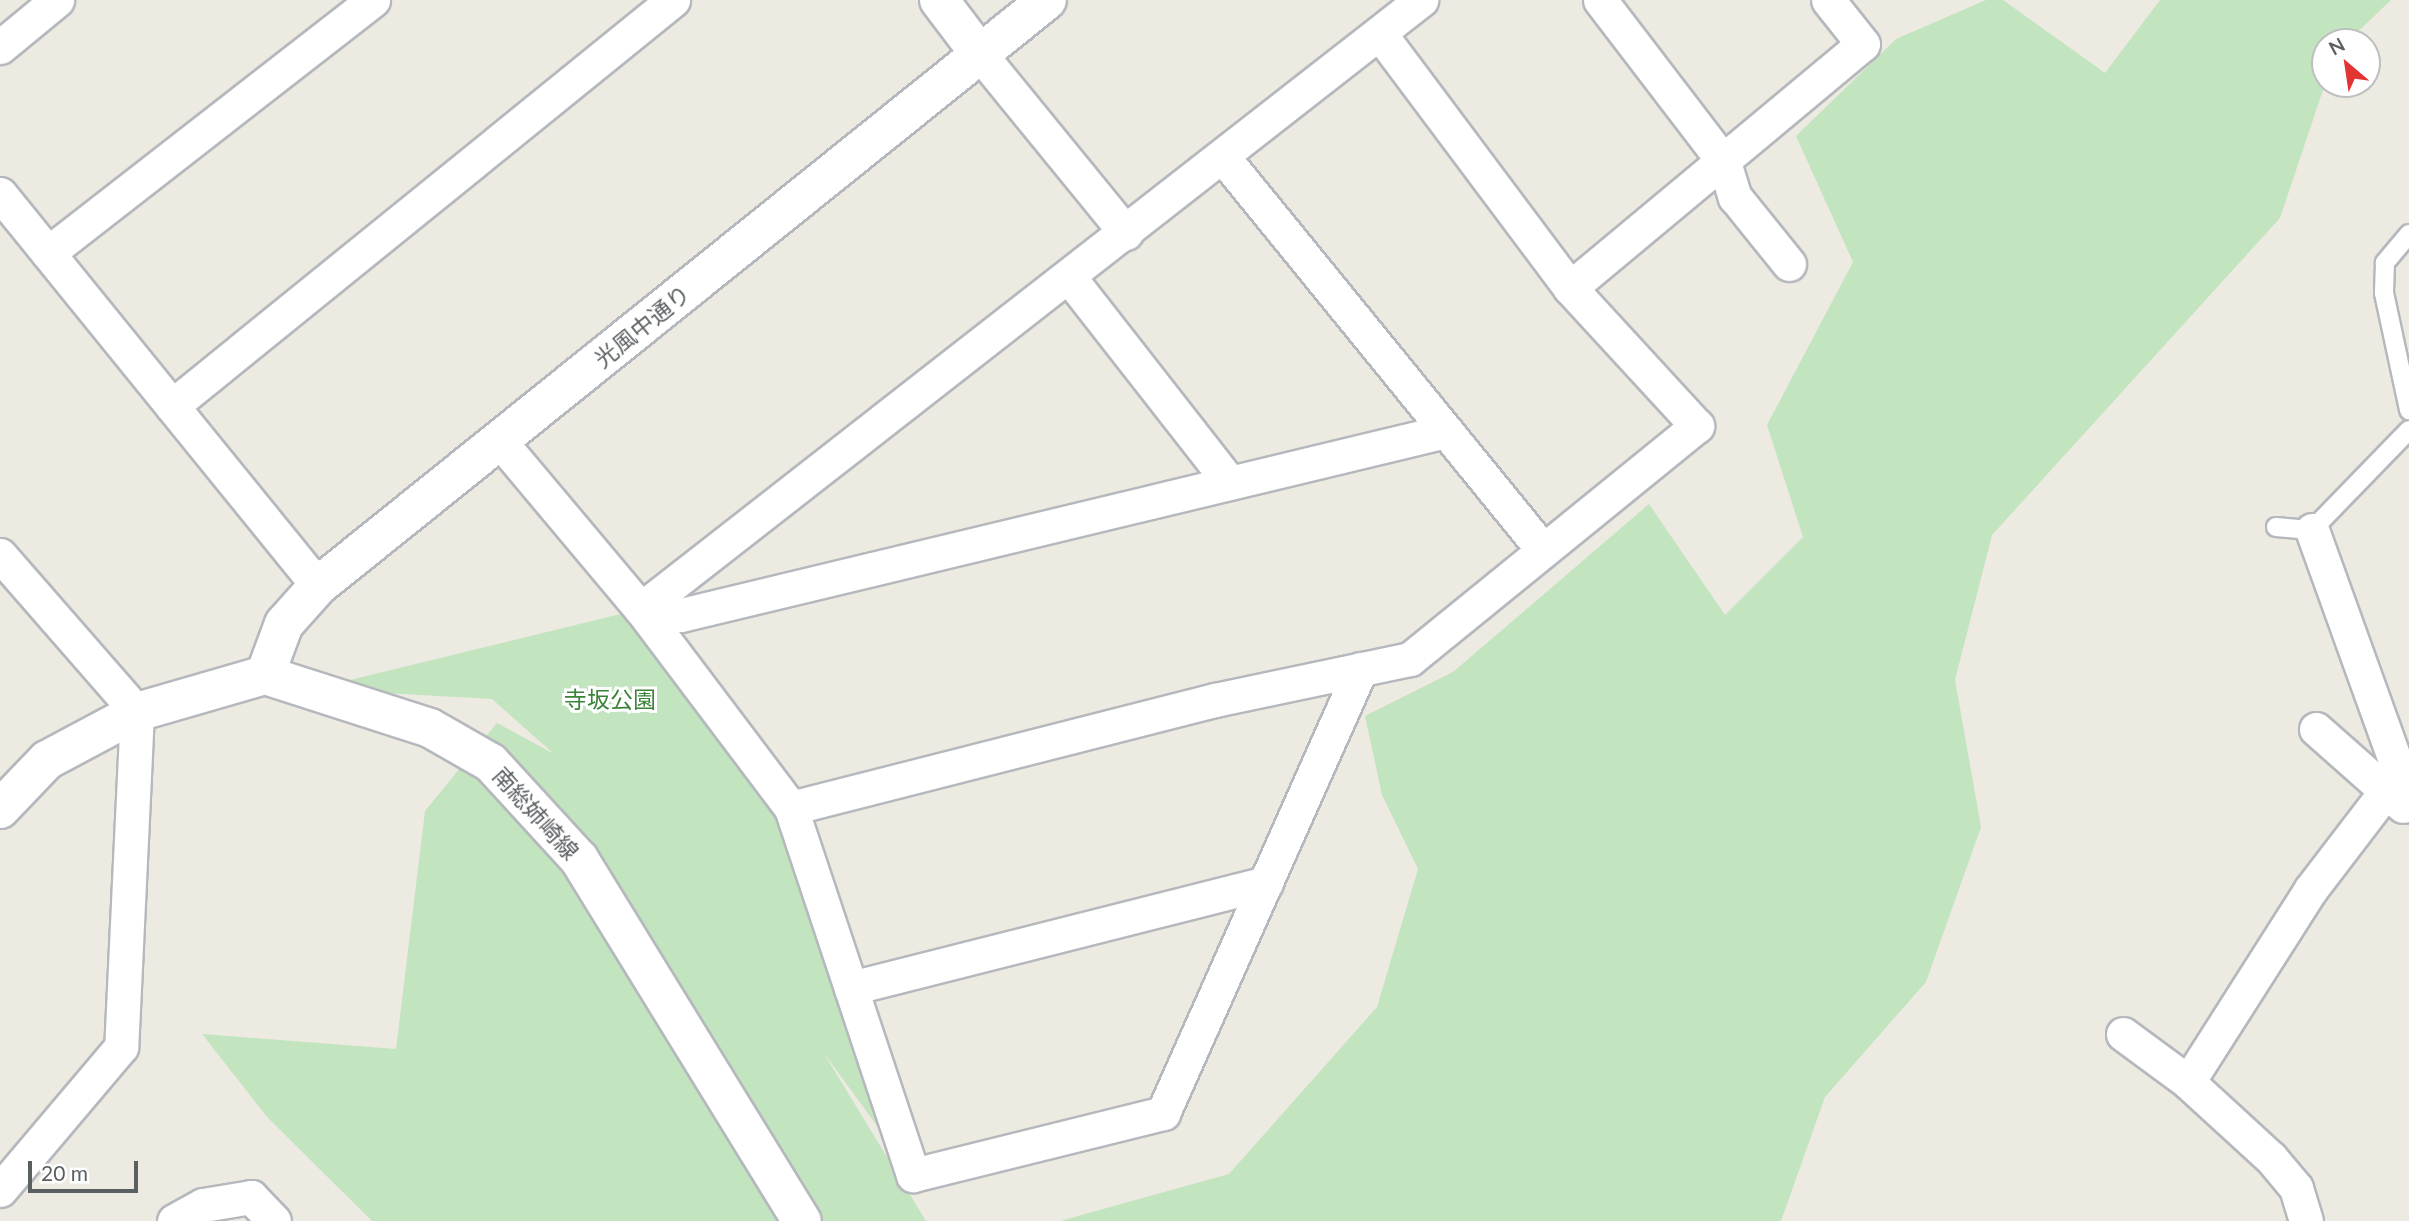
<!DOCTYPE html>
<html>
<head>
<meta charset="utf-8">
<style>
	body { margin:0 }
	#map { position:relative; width:2409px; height:1221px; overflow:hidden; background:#edeae2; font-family:Lato,"Noto Sans JP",sans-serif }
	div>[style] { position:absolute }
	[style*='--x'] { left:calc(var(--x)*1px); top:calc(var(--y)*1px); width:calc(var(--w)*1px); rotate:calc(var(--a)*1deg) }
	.green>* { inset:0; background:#c2e4bf }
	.roads { filter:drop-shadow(2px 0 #b5b8bc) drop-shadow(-2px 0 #b5b8bc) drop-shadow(0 2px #b5b8bc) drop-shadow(0 -2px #b5b8bc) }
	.lane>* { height:18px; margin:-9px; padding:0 9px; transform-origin:9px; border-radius:9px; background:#fff }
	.street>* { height:33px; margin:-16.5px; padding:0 16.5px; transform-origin:16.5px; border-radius:16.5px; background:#fff }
	.secondary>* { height:38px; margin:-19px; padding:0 19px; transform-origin:19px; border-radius:19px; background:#fff }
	span { translate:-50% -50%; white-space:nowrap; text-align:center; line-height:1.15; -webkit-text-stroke:6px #fff; paint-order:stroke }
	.street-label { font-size:23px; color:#5a5f62 }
	.park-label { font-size:23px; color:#3a8438 }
	.north { position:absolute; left:2311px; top:28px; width:70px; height:70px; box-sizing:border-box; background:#fff; border:2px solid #bdbfc0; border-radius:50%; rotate:331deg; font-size:19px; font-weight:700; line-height:28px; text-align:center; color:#5a5f62 }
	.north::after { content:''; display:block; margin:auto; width:24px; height:32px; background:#e23533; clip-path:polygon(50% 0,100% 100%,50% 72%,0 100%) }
	.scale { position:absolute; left:28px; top:1161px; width:110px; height:32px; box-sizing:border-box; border:4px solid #5a5f62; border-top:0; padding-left:9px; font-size:21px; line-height:24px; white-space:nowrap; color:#5a5f62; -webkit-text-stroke:5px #fff; paint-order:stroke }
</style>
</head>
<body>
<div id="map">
	<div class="green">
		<div style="clip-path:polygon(1986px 0,2003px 0,2105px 73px,2160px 0,2391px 0,2347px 42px,2325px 42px,2325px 84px,2280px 218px,1992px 535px,1955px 680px,1981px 827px,1926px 982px,1825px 1097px,1781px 1221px,1060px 1221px,1229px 1174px,1377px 1007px,1418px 869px,1382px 795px,1365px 716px,1453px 672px,1649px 504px,1725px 615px,1803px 537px,1767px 425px,1853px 262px,1796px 136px,1896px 39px)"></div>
		<div style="clip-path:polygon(641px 609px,791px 808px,913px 1175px,823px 1052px,926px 1221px,372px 1221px,268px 1118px,202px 1034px,396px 1049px,425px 811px,497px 723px,554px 754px,492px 699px,313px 689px)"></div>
	</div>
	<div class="roads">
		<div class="lane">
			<div style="--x:2409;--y:234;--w:38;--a:130"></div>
			<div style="--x:2385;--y:263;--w:30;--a:92"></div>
			<div style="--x:2384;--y:293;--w:120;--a:77.9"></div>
			<div style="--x:2276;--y:527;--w:36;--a:5"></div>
			<div style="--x:2312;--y:530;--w:139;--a:-45.9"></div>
		</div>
		<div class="street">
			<div style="--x:1600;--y:0;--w:204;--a:52.6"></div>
			<div style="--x:1724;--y:162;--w:37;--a:73"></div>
			<div style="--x:1735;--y:197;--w:86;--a:51.1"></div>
			<div style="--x:0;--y:47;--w:74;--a:-39.5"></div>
			<div style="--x:980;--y:54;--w:231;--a:50.8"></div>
			<div style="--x:1223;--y:157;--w:507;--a:50.85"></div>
			<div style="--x:0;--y:194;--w:505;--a:50.95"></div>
			<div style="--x:48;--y:253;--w:412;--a:-37.9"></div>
			<div style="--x:1069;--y:277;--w:261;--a:52"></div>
			<div style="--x:1570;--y:288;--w:381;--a:-39.8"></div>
			<div style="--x:1863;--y:44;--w:56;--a:-128.5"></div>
			<div style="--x:172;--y:406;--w:645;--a:-39.02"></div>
			<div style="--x:499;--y:440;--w:221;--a:50"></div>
			<div style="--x:641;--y:609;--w:249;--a:53"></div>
			<div style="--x:791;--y:808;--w:387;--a:71.6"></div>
			<div style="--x:913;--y:1175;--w:258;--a:-13.9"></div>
			<div style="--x:1163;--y:1113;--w:486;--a:-66"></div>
			<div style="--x:2312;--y:530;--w:287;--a:70.2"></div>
			<div style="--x:0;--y:555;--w:208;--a:48.9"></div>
			<div style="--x:137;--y:712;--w:335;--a:92.7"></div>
			<div style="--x:121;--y:1047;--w:187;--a:130.2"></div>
			<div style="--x:641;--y:609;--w:990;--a:-37.98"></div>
			<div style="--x:641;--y:609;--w:40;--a:8.5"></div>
			<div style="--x:681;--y:615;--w:787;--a:-13.52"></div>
			<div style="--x:2316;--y:729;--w:116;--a:41.5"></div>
			<div style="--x:791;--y:808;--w:438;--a:-14.3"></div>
			<div style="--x:1215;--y:700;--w:199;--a:-11.9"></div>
			<div style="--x:1410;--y:659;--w:370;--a:-39.1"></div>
			<div style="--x:1697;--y:426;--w:188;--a:-132.6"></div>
			<div style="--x:1570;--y:288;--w:316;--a:-126.8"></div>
			<div style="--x:851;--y:988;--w:428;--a:-14.2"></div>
			<div style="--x:2123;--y:1034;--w:81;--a:36.4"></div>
			<div style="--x:2188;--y:1082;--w:113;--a:42.5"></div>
			<div style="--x:2271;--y:1158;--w:39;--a:50"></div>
			<div style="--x:2296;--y:1188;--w:34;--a:73"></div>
			<div style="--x:2188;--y:1082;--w:229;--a:-57.5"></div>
			<div style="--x:2311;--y:889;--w:123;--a:-52.6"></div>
			<div style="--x:174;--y:1221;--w:33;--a:-29"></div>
			<div style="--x:203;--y:1205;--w:49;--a:-9.5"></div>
			<div style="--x:251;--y:1197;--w:33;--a:46"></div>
		</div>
		<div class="secondary">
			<div style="--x:939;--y:0;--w:68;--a:52.8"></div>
			<div style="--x:265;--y:675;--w:54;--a:-69.6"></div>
			<div style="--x:284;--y:624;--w:51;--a:-48.2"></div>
			<div style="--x:318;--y:586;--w:935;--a:-38.79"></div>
			<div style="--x:0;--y:809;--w:68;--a:-46.2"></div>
			<div style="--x:47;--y:760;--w:102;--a:-28.1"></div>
			<div style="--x:137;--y:712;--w:133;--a:-16.1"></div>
			<div style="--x:265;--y:675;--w:173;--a:17.8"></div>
			<div style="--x:430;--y:728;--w:70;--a:29.8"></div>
			<div style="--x:491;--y:763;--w:130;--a:47.5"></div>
			<div style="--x:579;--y:859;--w:425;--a:58.4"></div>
		</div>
	</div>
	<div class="street-label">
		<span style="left:642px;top:326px;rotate:-39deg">光風中通り</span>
		<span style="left:536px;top:813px;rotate:48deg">南総姉崎線</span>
	</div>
	<div class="park-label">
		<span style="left:610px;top:699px">寺坂公園</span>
	</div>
	<div class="north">N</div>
	<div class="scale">20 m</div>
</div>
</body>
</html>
